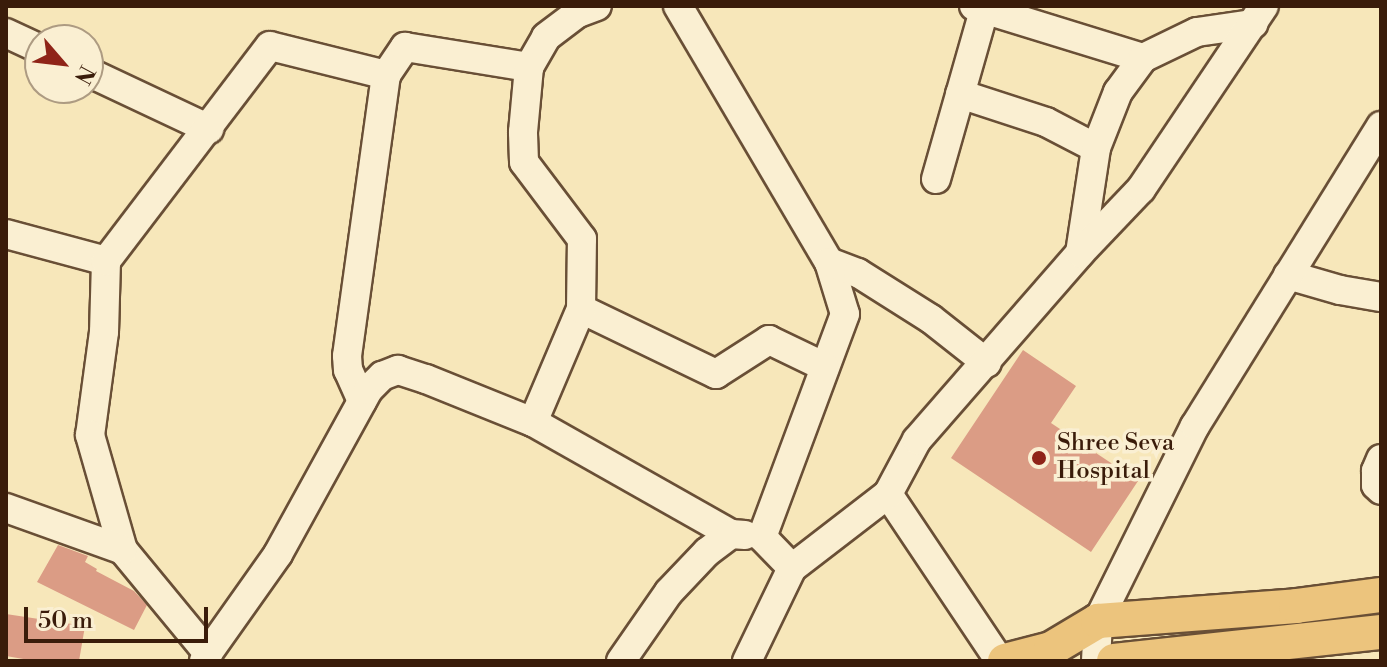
<!DOCTYPE html>
<html>
<head>
<meta charset="utf-8">
<style>
	body { margin:0 }
	#map { position:relative; width:1387px; height:667px; overflow:hidden; background:#f7e7ba; font-family:"Libre Bodoni",serif }
	div>[style] { position:absolute }
	[style*='--x'] { left:calc(var(--x)*1px); top:calc(var(--y)*1px); width:calc(var(--w)*1px); rotate:calc(var(--a)*1deg) }
	.building>* { inset:0; background:#db9c85 }
	.roads { filter:drop-shadow(2px 0 #694f36) drop-shadow(-2px 0 #694f36) drop-shadow(0 2px #694f36) drop-shadow(0 -2px #694f36) }
	.minor>* { height:28px; margin:-14px; padding:0 14px; transform-origin:14px; border-radius:14px; background:#faefd2 }
	.major>* { height:34px; margin:-17px; padding:0 17px; transform-origin:17px; border-radius:17px; background:#ecc47d }
	.dots>* { width:22px; height:22px; translate:-50% -50%; box-sizing:border-box; border:4px solid #faefd2; border-radius:50% }
	span { translate:-50% -50%; white-space:nowrap; text-align:center; line-height:1.15; -webkit-text-stroke:7px #faefd2; paint-order:stroke }
	.poi-label { font-size:24px; color:#3a1c0a }
	.left { translate:0 -50%; text-align:left }
	.frame { position:absolute; inset:0; border:8px solid #3a1c0a; pointer-events:none }
	.north { position:absolute; left:24px; top:24px; width:80px; height:80px; box-sizing:border-box; background:#faefd2; border:2px solid #ad9b82; border-radius:50%; rotate:118deg; font-size:22px; font-weight:700; line-height:32px; text-align:center; color:#3a1c0a }
	.north::after { content:''; display:block; margin:auto; width:28px; height:36px; background:#8f2418; clip-path:polygon(50% 0,100% 100%,50% 72%,0 100%) }
	.scale { position:absolute; left:24px; top:607px; width:184px; height:36px; box-sizing:border-box; border:4px solid #3a1c0a; border-top:0; padding-left:10px; font-size:24px; line-height:28px; white-space:nowrap; color:#3a1c0a; -webkit-text-stroke:6px #faefd2; paint-order:stroke }
</style>
</head>
<body>
<div id="map">
	<div class="building">
		<div style="clip-path:polygon(1023px 350px,1076px 386px,1051px 423px,1138px 481px,1091px 552px,951px 458px)"></div>
		<div style="clip-path:polygon(58px 545px,88px 556px,85px 562px,97px 569px,96px 571px,134px 591px,147px 605px,134px 630px,37px 582px)"></div>
		<div style="clip-path:polygon(6px 614px,85px 626px,79px 661px,35px 661px,6px 656px)"></div>
	</div>
	<div class="roads">
		<div class="minor">
			<div style="--x:678;--y:6;--w:297;--a:59.5"></div>
			<div style="--x:829;--y:262;--w:54;--a:72.9"></div>
			<div style="--x:845;--y:314;--w:238;--a:110.4"></div>
			<div style="--x:762;--y:537;--w:43;--a:45.9"></div>
			<div style="--x:974;--y:6;--w:177;--a:17.1"></div>
			<div style="--x:6;--y:33;--w:38;--a:25"></div>
			<div style="--x:88;--y:72;--w:134;--a:25.2"></div>
			<div style="--x:960;--y:94;--w:90;--a:18"></div>
			<div style="--x:1046;--y:122;--w:56;--a:27.5"></div>
			<div style="--x:936;--y:179;--w:176;--a:-74.1"></div>
			<div style="--x:6;--y:234;--w:104;--a:15.1"></div>
			<div style="--x:106;--y:261;--w:71;--a:91.6"></div>
			<div style="--x:104;--y:332;--w:104;--a:97.7"></div>
			<div style="--x:90;--y:435;--w:120;--a:74"></div>
			<div style="--x:123;--y:550;--w:134;--a:50.5"></div>
			<div style="--x:208;--y:653;--w:9;--a:117"></div>
			<div style="--x:1080;--y:253;--w:106;--a:-81.3"></div>
			<div style="--x:1096;--y:148;--w:60;--a:-68.6"></div>
			<div style="--x:1118;--y:92;--w:42;--a:-53.7"></div>
			<div style="--x:1143;--y:58;--w:60;--a:-25.7"></div>
			<div style="--x:1197;--y:32;--w:57;--a:-8.1"></div>
			<div style="--x:106;--y:261;--w:270;--a:-52.7"></div>
			<div style="--x:270;--y:46;--w:120;--a:14"></div>
			<div style="--x:386;--y:75;--w:34;--a:-56"></div>
			<div style="--x:405;--y:47;--w:126;--a:9.2"></div>
			<div style="--x:529;--y:67;--w:34;--a:-60"></div>
			<div style="--x:546;--y:37;--w:40;--a:-37"></div>
			<div style="--x:578;--y:13;--w:20;--a:-20"></div>
			<div style="--x:829;--y:262;--w:31;--a:21"></div>
			<div style="--x:858;--y:273;--w:86;--a:32.2"></div>
			<div style="--x:931;--y:319;--w:71;--a:38.2"></div>
			<div style="--x:1288;--y:275;--w:54;--a:16.1"></div>
			<div style="--x:1340;--y:290;--w:42;--a:9.7"></div>
			<div style="--x:581;--y:309;--w:150;--a:25.7"></div>
			<div style="--x:716;--y:374;--w:63;--a:-32.7"></div>
			<div style="--x:769;--y:340;--w:62;--a:25.7"></div>
			<div style="--x:362;--y:401;--w:34;--a:-114"></div>
			<div style="--x:348;--y:370;--w:14;--a:-94"></div>
			<div style="--x:347;--y:356;--w:284;--a:-82.1"></div>
			<div style="--x:533;--y:422;--w:227;--a:29.5"></div>
			<div style="--x:1381;--y:459;--w:13;--a:113"></div>
			<div style="--x:1376;--y:471;--w:14;--a:90"></div>
			<div style="--x:1376;--y:485;--w:7;--a:45"></div>
			<div style="--x:888;--y:494;--w:201;--a:56.2"></div>
			<div style="--x:6;--y:508;--w:124;--a:19.7"></div>
			<div style="--x:208;--y:653;--w:121;--a:-54.7"></div>
			<div style="--x:278;--y:554;--w:187;--a:-61.2"></div>
			<div style="--x:368;--y:390;--w:20;--a:-45"></div>
			<div style="--x:382;--y:376;--w:17;--a:-21"></div>
			<div style="--x:398;--y:370;--w:29;--a:18"></div>
			<div style="--x:426;--y:379;--w:115;--a:21.9"></div>
			<div style="--x:533;--y:422;--w:123;--a:-67"></div>
			<div style="--x:581;--y:309;--w:70;--a:-89.2"></div>
			<div style="--x:582;--y:239;--w:96;--a:-127"></div>
			<div style="--x:524;--y:162;--w:30;--a:-92"></div>
			<div style="--x:523;--y:132;--w:65;--a:-84.7"></div>
			<div style="--x:621;--y:661;--w:84;--a:-55.2"></div>
			<div style="--x:669;--y:592;--w:55;--a:-46.5"></div>
			<div style="--x:707;--y:552;--w:30;--a:-37"></div>
			<div style="--x:731;--y:534;--w:14;--a:4"></div>
			<div style="--x:747;--y:661;--w:103;--a:-64.2"></div>
			<div style="--x:792;--y:568;--w:121;--a:-37.6"></div>
			<div style="--x:888;--y:494;--w:61;--a:-61.8"></div>
			<div style="--x:917;--y:440;--w:248;--a:-48.9"></div>
			<div style="--x:1080;--y:253;--w:88;--a:-46.4"></div>
			<div style="--x:1141;--y:189;--w:220;--a:-56.1"></div>
			<div style="--x:1096;--y:661;--w:40;--a:-87.1"></div>
			<div style="--x:1098;--y:621;--w:218;--a:-63.6"></div>
			<div style="--x:1195;--y:426;--w:353;--a:-58.2"></div>
		</div>
		<div class="major">
			<div style="--x:1005;--y:661;--w:48;--a:-14.6"></div>
			<div style="--x:1051;--y:649;--w:55;--a:-30.8"></div>
			<div style="--x:1098;--y:621;--w:199;--a:-4.3"></div>
			<div style="--x:1296;--y:606;--w:86;--a:-7.4"></div>
			<div style="--x:1114;--y:661;--w:269;--a:-6.2"></div>
		</div>
	</div>
	<div class="dots">
		<div style="left:1039px;top:458px;background:#8f2418"></div>
	</div>
	<div class="poi-label">
		<span class="left" style="left:1057px;top:458px">Shree Seva<br>Hospital</span>
	</div>
	<div class="frame"></div>
	<div class="north">N</div>
	<div class="scale">50 m</div>
</div>
</body>
</html>
